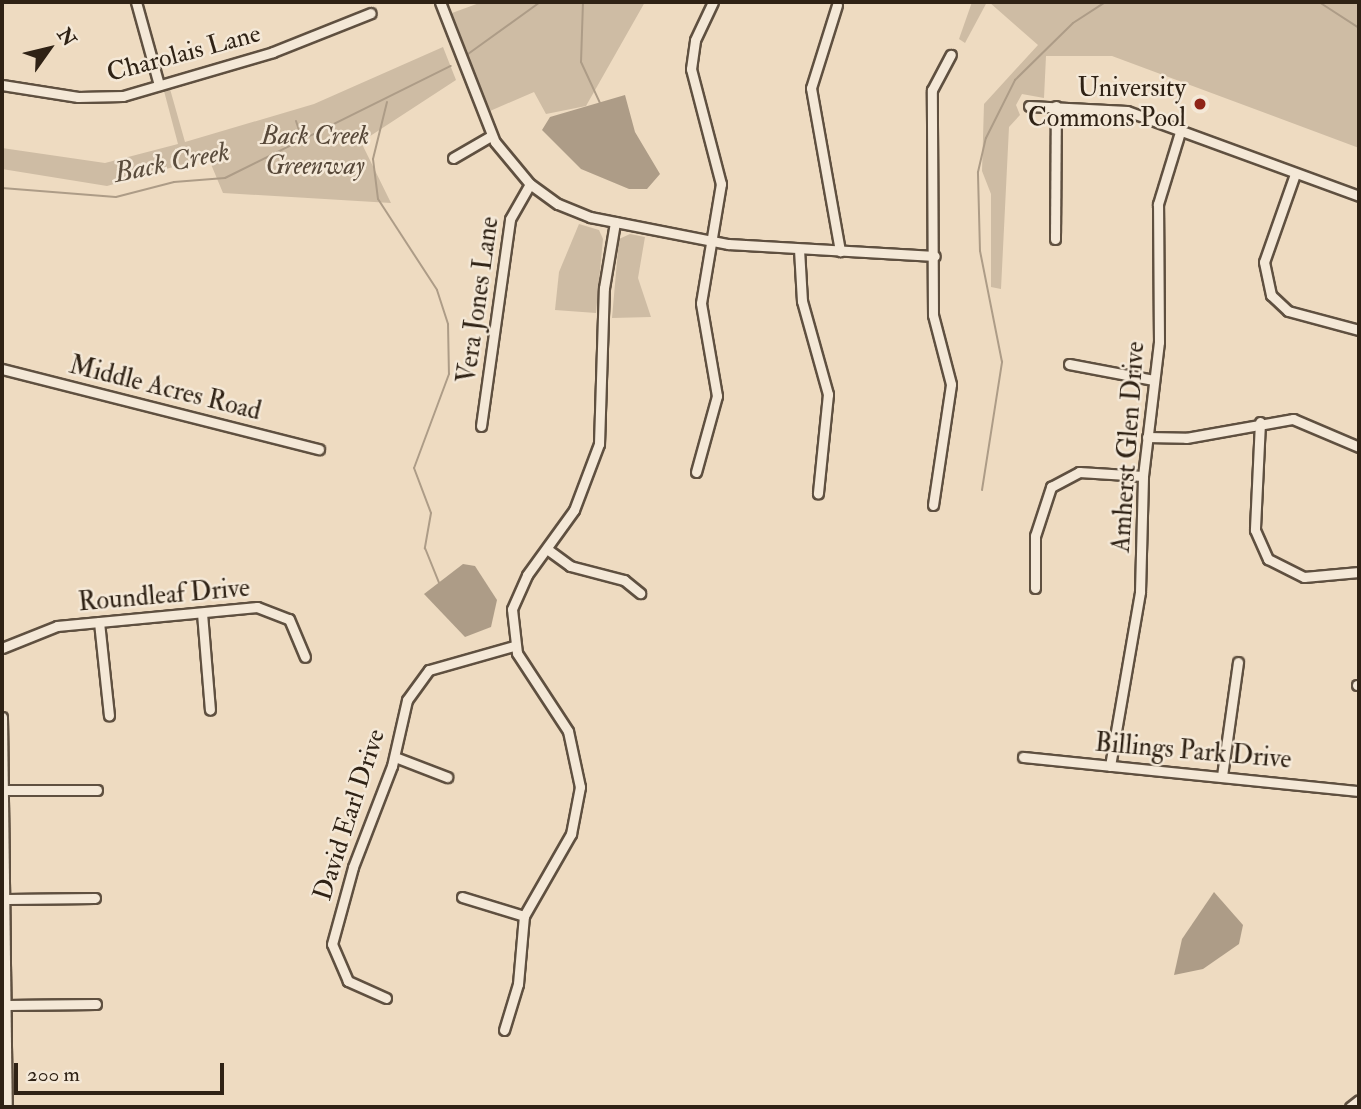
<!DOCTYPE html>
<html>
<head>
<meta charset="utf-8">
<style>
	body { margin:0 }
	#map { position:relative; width:1361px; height:1109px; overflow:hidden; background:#eedbc1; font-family:"IM FELL Double Pica",serif }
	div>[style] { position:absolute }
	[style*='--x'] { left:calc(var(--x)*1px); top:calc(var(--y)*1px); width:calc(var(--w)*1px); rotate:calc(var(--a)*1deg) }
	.green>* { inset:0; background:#cebca4 }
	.water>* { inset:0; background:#ad9c87 }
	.stream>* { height:2px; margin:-1px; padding:0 1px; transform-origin:1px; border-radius:1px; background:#ad9c87 }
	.roads { filter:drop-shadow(2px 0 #5f5040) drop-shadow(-2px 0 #5f5040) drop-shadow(0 2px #5f5040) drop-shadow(0 -2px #5f5040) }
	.minor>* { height:9px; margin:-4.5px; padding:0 4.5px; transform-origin:4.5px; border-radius:4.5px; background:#f4e8d7 }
	.dots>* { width:19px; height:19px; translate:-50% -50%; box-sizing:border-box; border:4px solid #f4e8d7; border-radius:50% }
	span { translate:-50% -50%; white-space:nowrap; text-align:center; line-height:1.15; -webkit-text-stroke:5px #f4e8d7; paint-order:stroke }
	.street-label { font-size:26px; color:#2f2215 }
	.poi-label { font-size:26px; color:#2f2215 }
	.right { translate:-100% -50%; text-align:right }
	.park-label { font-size:26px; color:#574839; font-style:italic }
	.water-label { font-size:28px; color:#5b4d3d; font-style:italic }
	.frame { position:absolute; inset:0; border:4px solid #2f2215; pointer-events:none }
	.north { position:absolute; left:14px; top:14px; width:70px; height:70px; -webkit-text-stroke:5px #f4e8d7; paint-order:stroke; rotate:56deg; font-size:19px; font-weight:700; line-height:28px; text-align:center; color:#2f2215 }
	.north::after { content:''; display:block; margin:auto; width:24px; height:32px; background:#2f2215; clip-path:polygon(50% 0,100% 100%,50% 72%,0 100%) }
	.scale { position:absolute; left:14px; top:1063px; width:210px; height:32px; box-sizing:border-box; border:4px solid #2f2215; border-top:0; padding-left:9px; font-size:21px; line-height:24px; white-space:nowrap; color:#2f2215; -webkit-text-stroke:5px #f4e8d7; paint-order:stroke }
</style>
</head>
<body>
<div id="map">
	<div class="green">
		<div style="clip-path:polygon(482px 2px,645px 2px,586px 106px,546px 114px,534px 92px,490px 111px,452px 13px)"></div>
		<div style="clip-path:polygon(972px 2px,987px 2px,965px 43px,959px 39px)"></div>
		<div style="clip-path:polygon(989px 2px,1359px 2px,1359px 148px,1112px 56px,1046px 56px,1044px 98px,1022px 94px,1016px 105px,1020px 115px,1009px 127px,1001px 289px,991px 287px,991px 194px,982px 171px,984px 104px,1038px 45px)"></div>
		<div style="clip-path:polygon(443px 47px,456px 80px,361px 142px,391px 203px,223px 193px,208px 157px,107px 186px,2px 169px,2px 148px,105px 163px,178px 144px,164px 91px,170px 89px,185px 142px,314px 104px)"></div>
		<div style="clip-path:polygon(579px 224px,599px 230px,603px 239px,596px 313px,555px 310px,559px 272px)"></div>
		<div style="clip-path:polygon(630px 234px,645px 237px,638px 278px,651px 317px,612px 318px,619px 239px)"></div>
	</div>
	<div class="water">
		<div style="clip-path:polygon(625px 95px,635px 132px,660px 174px,647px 189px,629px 189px,581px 169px,542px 130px,550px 117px)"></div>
		<div style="clip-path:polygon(463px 564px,475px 566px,497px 600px,491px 627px,465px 637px,424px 594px)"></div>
		<div style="clip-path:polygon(1214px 892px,1243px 925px,1239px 944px,1203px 969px,1174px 975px,1182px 939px)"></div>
	</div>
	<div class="stream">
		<div style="--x:583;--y:2;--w:60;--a:91.9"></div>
		<div style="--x:581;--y:62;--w:45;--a:65.1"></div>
		<div style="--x:1319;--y:2;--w:48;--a:33"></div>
		<div style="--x:468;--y:54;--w:89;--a:-35.8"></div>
		<div style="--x:387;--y:102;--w:59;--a:103.8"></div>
		<div style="--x:373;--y:159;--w:40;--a:82.9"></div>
		<div style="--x:378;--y:199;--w:108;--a:57"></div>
		<div style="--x:437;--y:290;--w:36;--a:72"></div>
		<div style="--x:448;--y:324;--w:50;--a:88.9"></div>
		<div style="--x:449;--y:374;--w:100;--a:110.4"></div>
		<div style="--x:414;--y:468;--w:48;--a:69.3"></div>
		<div style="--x:431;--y:513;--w:36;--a:100"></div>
		<div style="--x:425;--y:548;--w:37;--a:68"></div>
		<div style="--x:296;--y:121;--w:20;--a:72"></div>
		<div style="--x:2;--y:188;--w:114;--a:4.5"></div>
		<div style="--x:116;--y:197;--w:60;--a:-14.5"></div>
		<div style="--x:174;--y:182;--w:51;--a:-4.5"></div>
		<div style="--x:225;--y:178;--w:252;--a:-26.4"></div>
		<div style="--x:982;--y:490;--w:130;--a:-81.1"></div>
		<div style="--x:1002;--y:362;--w:113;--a:-101.2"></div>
		<div style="--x:980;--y:251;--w:79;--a:-91.5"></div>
		<div style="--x:978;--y:172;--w:35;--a:-77"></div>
		<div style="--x:986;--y:138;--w:65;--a:-63.4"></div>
		<div style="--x:1015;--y:80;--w:81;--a:-44.5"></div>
		<div style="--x:1073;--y:23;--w:38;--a:-33"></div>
		<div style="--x:1358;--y:1092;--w:2;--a:-63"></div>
	</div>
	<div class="roads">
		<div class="minor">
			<div style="--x:136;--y:2;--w:86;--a:74.5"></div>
			<div style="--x:440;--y:2;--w:150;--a:68.6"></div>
			<div style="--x:495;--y:142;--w:55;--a:50.2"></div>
			<div style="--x:530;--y:184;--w:34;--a:36"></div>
			<div style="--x:558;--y:204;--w:35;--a:22"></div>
			<div style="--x:590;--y:217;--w:141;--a:11.1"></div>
			<div style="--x:728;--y:244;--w:207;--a:3.3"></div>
			<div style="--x:837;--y:5;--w:87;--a:107.4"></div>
			<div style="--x:811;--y:88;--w:166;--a:79.9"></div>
			<div style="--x:2;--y:85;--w:77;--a:9"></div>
			<div style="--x:78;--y:97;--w:45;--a:-1.3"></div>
			<div style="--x:123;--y:96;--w:156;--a:-16.3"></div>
			<div style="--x:273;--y:52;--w:105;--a:-21.7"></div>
			<div style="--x:1029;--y:106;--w:98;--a:2.9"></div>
			<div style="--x:1127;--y:111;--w:247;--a:20.1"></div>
			<div style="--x:453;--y:158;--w:44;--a:-30.1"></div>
			<div style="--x:1295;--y:174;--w:93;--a:109.4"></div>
			<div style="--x:1264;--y:262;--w:34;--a:78"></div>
			<div style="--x:1271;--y:295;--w:23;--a:43"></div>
			<div style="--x:1288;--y:311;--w:73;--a:15"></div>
			<div style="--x:1055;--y:239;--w:133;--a:-89.6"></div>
			<div style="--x:799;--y:249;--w:52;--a:86.7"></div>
			<div style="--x:802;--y:301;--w:97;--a:74.4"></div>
			<div style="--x:828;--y:394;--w:100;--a:95.8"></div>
			<div style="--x:1069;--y:364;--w:86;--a:10.7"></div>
			<div style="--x:2;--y:369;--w:327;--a:14.2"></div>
			<div style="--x:1260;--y:422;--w:108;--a:92.7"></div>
			<div style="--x:1255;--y:530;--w:32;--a:66"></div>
			<div style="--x:1268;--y:559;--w:40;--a:26.6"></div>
			<div style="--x:1304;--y:577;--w:55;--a:-5.2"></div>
			<div style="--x:481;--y:426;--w:209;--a:-82"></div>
			<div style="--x:510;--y:219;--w:40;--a:-60.3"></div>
			<div style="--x:1147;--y:437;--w:39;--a:1"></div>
			<div style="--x:1186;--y:438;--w:109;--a:-10.1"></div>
			<div style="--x:1293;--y:419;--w:72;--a:23"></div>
			<div style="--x:696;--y:472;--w:79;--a:-74.6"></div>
			<div style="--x:717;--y:396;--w:94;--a:-99.8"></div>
			<div style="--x:701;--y:303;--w:121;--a:-80.5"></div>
			<div style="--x:721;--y:184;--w:119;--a:-104.6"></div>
			<div style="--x:691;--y:69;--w:29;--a:-82"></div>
			<div style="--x:695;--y:40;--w:42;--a:-64.7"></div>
			<div style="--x:933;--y:505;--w:122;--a:-81.5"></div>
			<div style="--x:951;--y:384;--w:71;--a:-104.6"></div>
			<div style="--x:933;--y:315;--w:225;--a:-90.3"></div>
			<div style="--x:932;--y:90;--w:40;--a:-62"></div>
			<div style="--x:547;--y:549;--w:29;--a:36"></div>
			<div style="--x:570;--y:566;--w:56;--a:14.5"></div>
			<div style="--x:624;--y:580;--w:21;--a:39"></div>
			<div style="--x:1035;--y:588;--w:52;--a:-90"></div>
			<div style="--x:1035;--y:536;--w:52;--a:-71.9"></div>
			<div style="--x:1051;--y:487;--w:32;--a:-28"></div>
			<div style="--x:1079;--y:472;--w:64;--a:3.6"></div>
			<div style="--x:202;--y:613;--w:97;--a:85.3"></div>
			<div style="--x:99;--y:622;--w:94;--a:83.9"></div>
			<div style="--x:2;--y:648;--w:59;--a:-21.8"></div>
			<div style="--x:57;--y:626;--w:201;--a:-5.4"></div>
			<div style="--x:257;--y:607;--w:34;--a:21"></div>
			<div style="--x:289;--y:619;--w:41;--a:67.2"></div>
			<div style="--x:1357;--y:685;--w:2;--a:0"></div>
			<div style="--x:2;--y:717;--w:390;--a:89.3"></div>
			<div style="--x:395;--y:757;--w:56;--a:21"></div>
			<div style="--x:1023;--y:757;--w:338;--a:5.8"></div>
			<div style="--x:1110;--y:766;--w:177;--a:-80.2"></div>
			<div style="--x:1140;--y:592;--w:116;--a:-88.5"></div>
			<div style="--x:1143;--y:476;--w:135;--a:-83.2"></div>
			<div style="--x:1159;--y:342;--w:138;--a:-90.4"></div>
			<div style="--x:1158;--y:204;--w:75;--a:-73"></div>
			<div style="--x:1222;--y:776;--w:115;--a:-82"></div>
			<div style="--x:6;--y:790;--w:91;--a:0"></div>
			<div style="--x:462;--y:897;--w:65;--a:17"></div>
			<div style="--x:7;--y:899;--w:88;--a:-0.7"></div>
			<div style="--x:386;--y:998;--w:42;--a:-155.9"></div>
			<div style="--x:348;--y:981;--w:40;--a:-113.4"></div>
			<div style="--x:332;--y:944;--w:80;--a:-74.7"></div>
			<div style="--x:353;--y:867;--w:108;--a:-68.9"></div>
			<div style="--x:392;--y:766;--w:68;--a:-77.2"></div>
			<div style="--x:407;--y:700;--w:37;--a:-54"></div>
			<div style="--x:429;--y:670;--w:88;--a:-15.8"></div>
			<div style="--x:7;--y:1005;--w:89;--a:-0.6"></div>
			<div style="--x:504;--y:1030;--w:48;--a:-73.1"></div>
			<div style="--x:518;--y:984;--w:68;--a:-85"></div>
			<div style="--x:524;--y:916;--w:95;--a:-60.2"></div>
			<div style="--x:571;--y:834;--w:48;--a:-79.2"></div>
			<div style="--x:580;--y:787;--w:57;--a:-102.1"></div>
			<div style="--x:568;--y:731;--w:93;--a:-123.2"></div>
			<div style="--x:517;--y:653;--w:44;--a:-96.5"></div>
			<div style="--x:512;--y:609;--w:37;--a:-66"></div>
			<div style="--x:527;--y:575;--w:80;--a:-54.1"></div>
			<div style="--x:574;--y:510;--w:71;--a:-69.3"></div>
			<div style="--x:599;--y:444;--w:156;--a:-88.2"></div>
			<div style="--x:604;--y:288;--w:67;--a:-80.5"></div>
			<div style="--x:1350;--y:1107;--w:11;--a:-38"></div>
		</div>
	</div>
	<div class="dots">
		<div style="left:1200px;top:104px;background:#8f2418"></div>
	</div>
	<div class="street-label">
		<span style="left:184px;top:54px;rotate:-15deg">Charolais Lane</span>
		<span style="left:479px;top:300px;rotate:-82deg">Vera Jones Lane</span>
		<span style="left:165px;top:389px;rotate:14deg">Middle Acres Road</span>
		<span style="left:1129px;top:447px;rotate:-86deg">Amherst Glen Drive</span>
		<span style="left:164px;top:596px;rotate:-5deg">Roundleaf Drive</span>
		<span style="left:1193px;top:752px;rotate:5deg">Billings Park Drive</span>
		<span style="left:350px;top:815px;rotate:-72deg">David Earl Drive</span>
	</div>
	<div class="poi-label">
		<span class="right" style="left:1186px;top:104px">University<br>Commons Pool</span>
	</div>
	<div class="park-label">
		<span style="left:315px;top:152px">Back Creek<br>Greenway</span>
	</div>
	<div class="water-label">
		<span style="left:172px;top:163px;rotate:-11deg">Back Creek</span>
	</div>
	<div class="frame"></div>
	<div class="north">N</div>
	<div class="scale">200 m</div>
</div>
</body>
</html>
